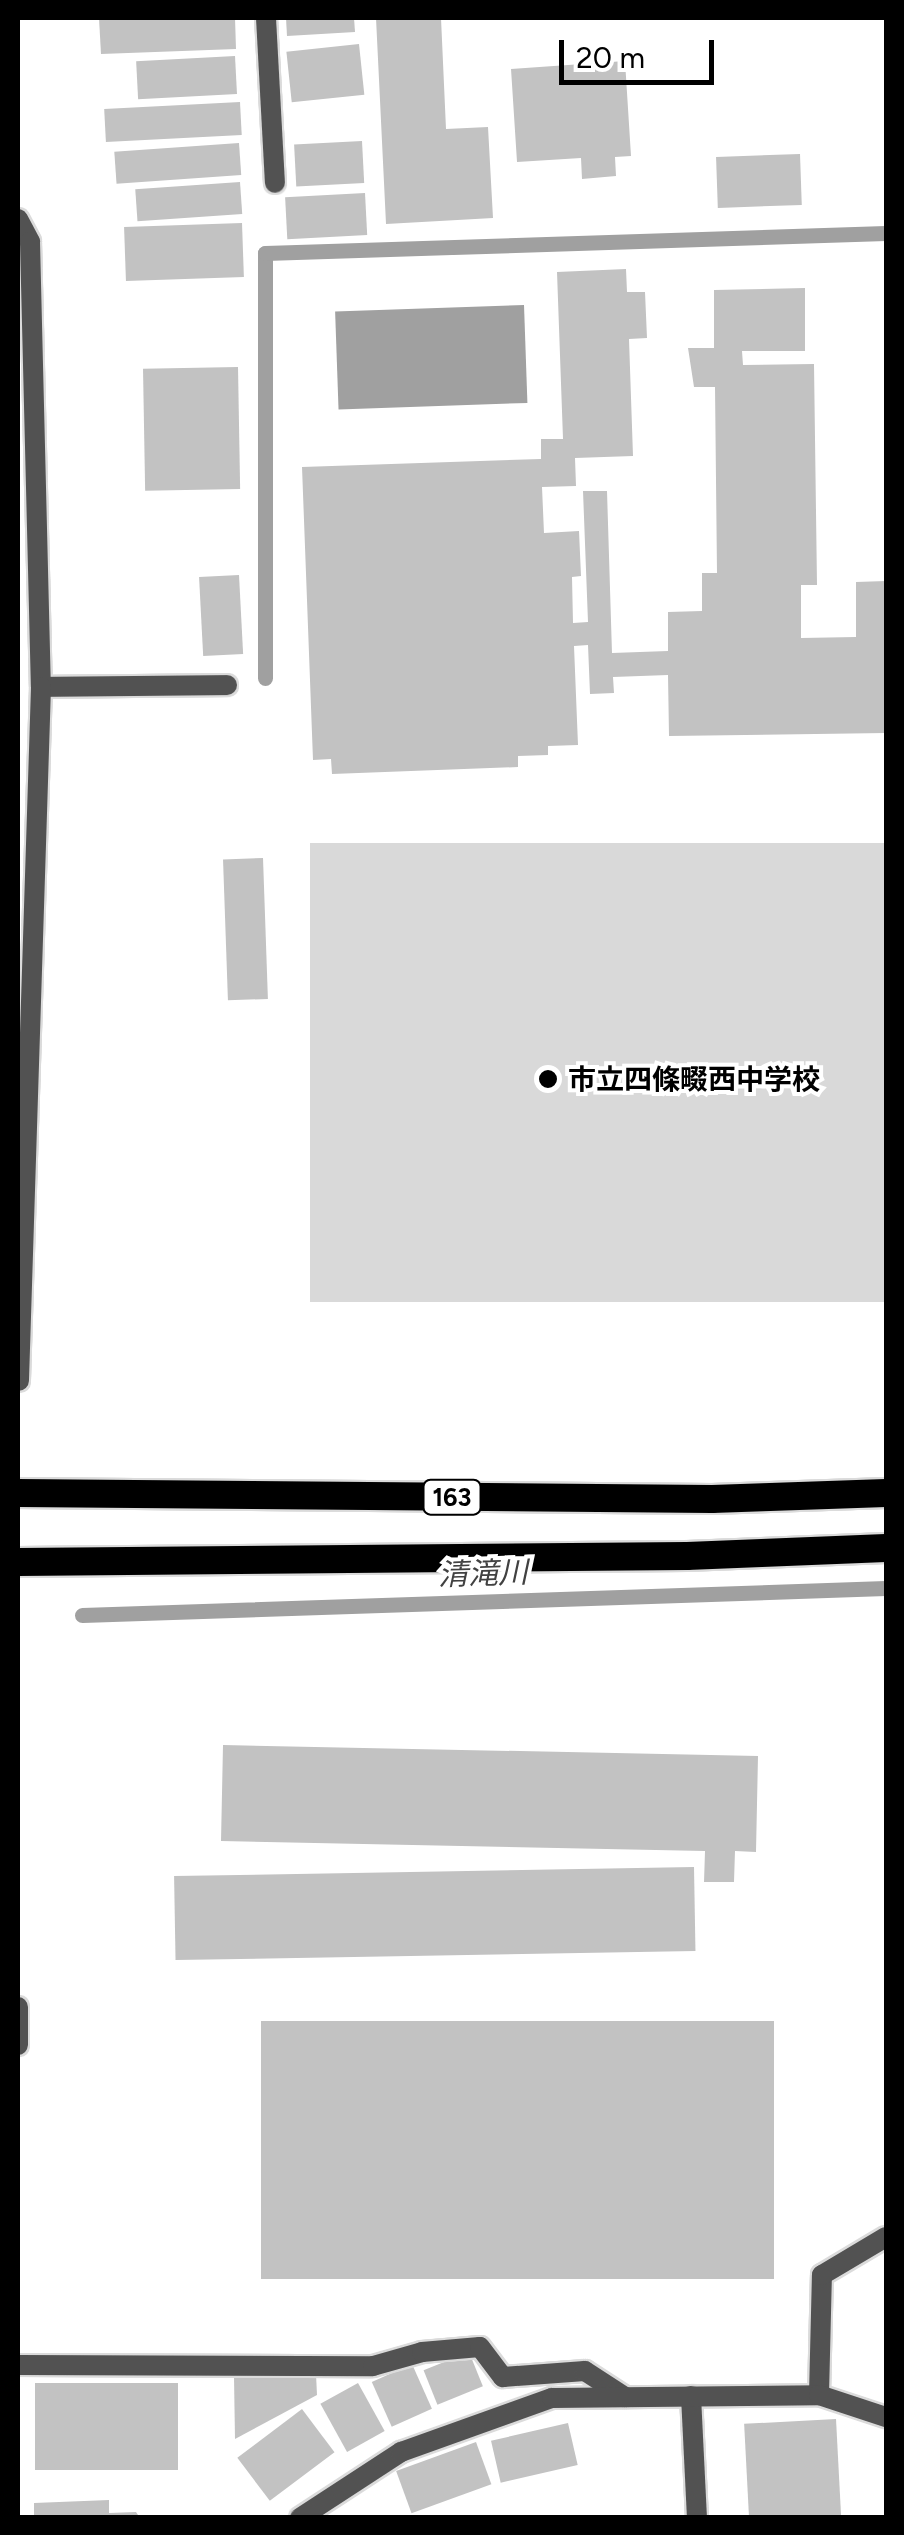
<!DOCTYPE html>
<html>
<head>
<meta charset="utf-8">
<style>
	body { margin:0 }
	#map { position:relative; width:904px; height:2535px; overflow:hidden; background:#fff; font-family:Figtree,"Noto Sans JP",sans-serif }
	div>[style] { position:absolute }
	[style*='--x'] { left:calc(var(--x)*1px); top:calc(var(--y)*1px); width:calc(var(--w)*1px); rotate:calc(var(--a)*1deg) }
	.green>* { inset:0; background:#d9d9d9; transform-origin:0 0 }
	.water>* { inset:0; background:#a0a0a0; transform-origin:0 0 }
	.stream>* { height:15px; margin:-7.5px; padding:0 7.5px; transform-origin:7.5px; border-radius:7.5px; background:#a0a0a0 }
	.building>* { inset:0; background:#c2c2c2; transform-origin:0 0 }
	.roads { filter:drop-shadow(2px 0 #dbdbdb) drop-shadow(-2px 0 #dbdbdb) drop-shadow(0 2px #dbdbdb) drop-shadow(0 -2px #dbdbdb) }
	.service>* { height:20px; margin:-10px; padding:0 10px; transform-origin:10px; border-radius:10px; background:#525252 }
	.minor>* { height:20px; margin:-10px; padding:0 10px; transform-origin:10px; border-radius:10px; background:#525252 }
	.trunk>* { height:28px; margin:-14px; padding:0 14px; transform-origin:14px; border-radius:14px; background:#000 }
	.dots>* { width:28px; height:28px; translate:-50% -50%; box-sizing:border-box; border:5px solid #fff; border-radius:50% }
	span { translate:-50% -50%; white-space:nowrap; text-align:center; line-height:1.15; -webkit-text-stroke:8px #fff; paint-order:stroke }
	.shield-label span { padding:2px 8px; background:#fff; border:2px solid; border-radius:8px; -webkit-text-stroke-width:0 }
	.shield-label { font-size:25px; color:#000; font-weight:700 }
	.poi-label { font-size:28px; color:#000; font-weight:700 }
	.left { translate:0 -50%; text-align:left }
	.water-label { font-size:30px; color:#414141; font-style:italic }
	.frame { position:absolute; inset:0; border:20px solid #000; pointer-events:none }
	.scale { position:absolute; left:559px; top:40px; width:155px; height:45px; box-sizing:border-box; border:5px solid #000; border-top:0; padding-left:12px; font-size:30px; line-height:35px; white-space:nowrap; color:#000; -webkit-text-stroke:8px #fff; paint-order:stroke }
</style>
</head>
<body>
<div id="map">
	<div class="green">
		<div style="left:886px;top:843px;width:459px;height:576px;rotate:90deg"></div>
	</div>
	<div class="water">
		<div style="left:524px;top:305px;width:98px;height:189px;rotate:88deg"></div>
	</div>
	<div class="stream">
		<div style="--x:265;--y:678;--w:425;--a:-90"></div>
		<div style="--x:265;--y:253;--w:621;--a:-1.84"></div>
		<div style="--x:82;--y:1615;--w:804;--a:-1.92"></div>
	</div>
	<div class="building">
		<div style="clip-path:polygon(99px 18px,235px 18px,236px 49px,101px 54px)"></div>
		<div style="clip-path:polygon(286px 18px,354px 18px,355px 32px,287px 36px)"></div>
		<div style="clip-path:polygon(376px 18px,441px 18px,446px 129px,488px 127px,493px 218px,386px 224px)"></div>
		<div style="left:359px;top:44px;width:51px;height:73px;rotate:84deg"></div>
		<div style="left:235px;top:56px;width:38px;height:99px;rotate:87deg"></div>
		<div style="clip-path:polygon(625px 61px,631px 156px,615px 157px,616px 176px,582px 179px,581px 158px,517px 162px,511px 69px)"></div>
		<div style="left:240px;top:102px;width:33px;height:136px;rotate:87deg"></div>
		<div style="left:362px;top:141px;width:42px;height:68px;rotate:87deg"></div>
		<div style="left:239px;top:143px;width:32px;height:125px;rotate:86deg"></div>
		<div style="left:800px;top:154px;width:51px;height:84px;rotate:88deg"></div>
		<div style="left:240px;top:182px;width:32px;height:105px;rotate:86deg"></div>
		<div style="left:365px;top:193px;width:42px;height:80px;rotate:87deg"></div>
		<div style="left:242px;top:223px;width:54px;height:118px;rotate:88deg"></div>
		<div style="clip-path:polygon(626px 269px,627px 292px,645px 292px,647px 338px,629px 339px,633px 456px,575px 458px,576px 486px,542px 487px,544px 533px,579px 531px,581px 576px,572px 577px,573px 623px,588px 622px,583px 491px,607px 491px,612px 653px,668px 651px,668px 612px,702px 611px,702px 573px,717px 573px,715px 387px,694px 387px,688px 348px,714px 348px,714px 290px,805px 288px,805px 351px,742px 351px,743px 365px,814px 364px,817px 585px,801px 585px,801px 638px,856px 637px,856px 582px,886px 581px,886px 733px,669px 736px,668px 675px,613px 677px,614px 693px,590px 694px,588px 645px,574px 646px,578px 745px,548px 746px,548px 755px,518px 756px,518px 767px,332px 774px,331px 759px,313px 760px,302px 467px,541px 459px,541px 439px,563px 439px,557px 272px)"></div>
		<div style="left:238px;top:367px;width:122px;height:95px;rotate:89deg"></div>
		<div style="left:239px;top:575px;width:79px;height:40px;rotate:87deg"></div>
		<div style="left:263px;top:858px;width:141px;height:40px;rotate:88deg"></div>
		<div style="clip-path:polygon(223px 1745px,758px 1756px,756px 1852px,735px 1851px,734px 1882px,704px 1882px,705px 1851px,221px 1841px)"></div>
		<div style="left:694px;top:1867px;width:84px;height:520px;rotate:89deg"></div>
		<div style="left:261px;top:2021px;width:513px;height:258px"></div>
		<div style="left:469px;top:2352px;width:37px;height:49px;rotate:68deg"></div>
		<div style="left:412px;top:2364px;width:49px;height:44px;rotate:66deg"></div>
		<div style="clip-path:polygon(316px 2374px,317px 2395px,235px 2439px,234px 2377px)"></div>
		<div style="left:178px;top:2383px;width:87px;height:143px;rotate:90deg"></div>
		<div style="left:358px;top:2383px;width:55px;height:43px;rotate:61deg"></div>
		<div style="left:302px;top:2409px;width:54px;height:81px;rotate:53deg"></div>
		<div style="left:836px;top:2419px;width:99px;height:92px;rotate:87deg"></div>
		<div style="left:568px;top:2423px;width:43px;height:79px;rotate:77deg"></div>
		<div style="left:476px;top:2442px;width:45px;height:85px;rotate:70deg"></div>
		<div style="clip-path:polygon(109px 2500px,109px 2513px,136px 2512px,140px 2518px,34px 2518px,34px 2503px)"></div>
	</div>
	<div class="roads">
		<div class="service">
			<div style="--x:266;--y:18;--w:165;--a:86.9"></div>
			<div style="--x:41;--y:687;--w:186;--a:-0.6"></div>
		</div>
		<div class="minor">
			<div style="--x:18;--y:219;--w:26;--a:62"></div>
			<div style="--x:30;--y:242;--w:445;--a:88.6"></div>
			<div style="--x:41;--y:687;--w:694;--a:91.82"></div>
			<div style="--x:18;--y:2045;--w:38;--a:-90"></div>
			<div style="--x:18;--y:2365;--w:355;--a:0.2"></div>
			<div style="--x:373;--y:2366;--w:51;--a:-15.9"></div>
			<div style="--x:422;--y:2352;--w:58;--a:-4.9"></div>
			<div style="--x:480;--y:2347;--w:38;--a:53"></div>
			<div style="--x:503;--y:2377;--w:82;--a:-4.2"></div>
			<div style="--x:585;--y:2371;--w:48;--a:33"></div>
			<div style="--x:819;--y:2395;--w:120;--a:-88.6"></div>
			<div style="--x:822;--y:2275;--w:74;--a:-30.7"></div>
			<div style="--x:691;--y:2396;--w:122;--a:87.2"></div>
			<div style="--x:300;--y:2518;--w:121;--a:-33.2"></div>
			<div style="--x:401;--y:2452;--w:160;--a:-19.7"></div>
			<div style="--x:552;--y:2398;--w:267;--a:-0.6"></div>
			<div style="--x:819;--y:2395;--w:71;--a:18.2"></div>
		</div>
		<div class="trunk">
			<div style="--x:18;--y:1493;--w:694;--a:0.5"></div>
			<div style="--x:712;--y:1499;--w:174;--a:-2"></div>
			<div style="--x:18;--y:1562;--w:669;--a:-0.51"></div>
			<div style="--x:687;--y:1556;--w:199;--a:-2.3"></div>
		</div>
	</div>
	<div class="dots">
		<div style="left:548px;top:1079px;background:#000"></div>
	</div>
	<div class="shield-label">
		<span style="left:452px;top:1497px">163</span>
	</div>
	<div class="poi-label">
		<span class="left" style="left:568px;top:1079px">市立四條畷西中学校</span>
	</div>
	<div class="water-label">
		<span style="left:483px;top:1574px;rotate:-2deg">清滝川</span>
	</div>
	<div class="frame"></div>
	<div class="scale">20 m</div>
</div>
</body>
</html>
